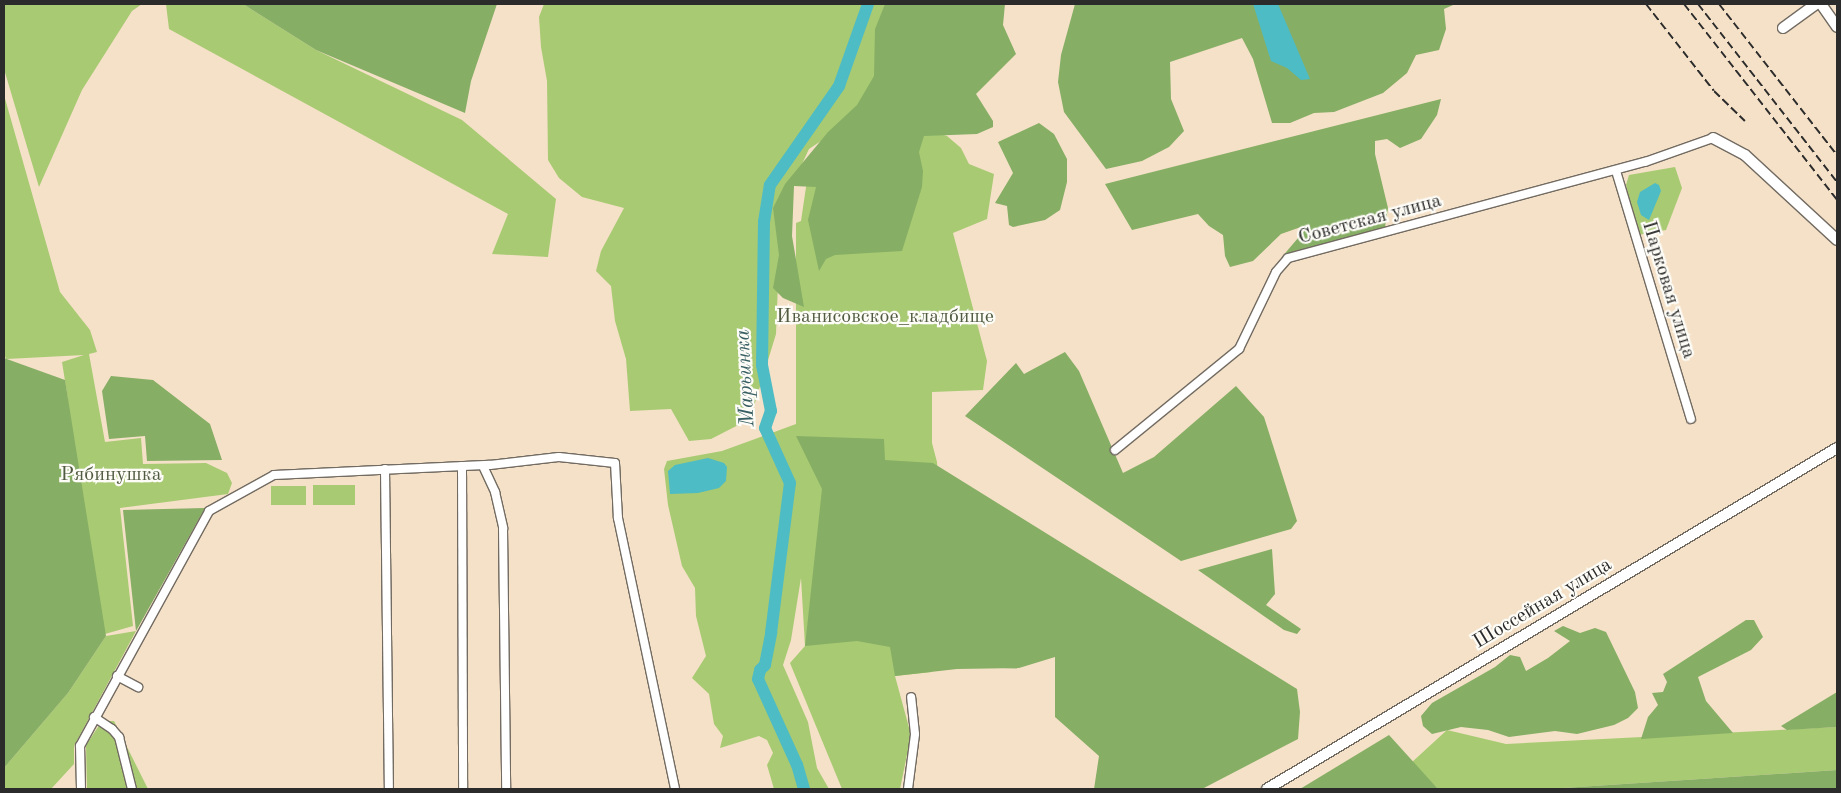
<!DOCTYPE html>
<html>
<head>
<meta charset="utf-8">
<style>
	body { margin:0 }
	#map { position:relative; width:1841px; height:793px; overflow:hidden; background:#f5e1c7; font-family:"Old Standard TT",serif }
	div>[style] { position:absolute }
	[style*='--x'] { left:calc(var(--x)*1px); top:calc(var(--y)*1px); width:calc(var(--w)*1px); rotate:calc(var(--a)*1deg) }
	.green>* { inset:0; background:#a8ca73; transform-origin:0 0 }
	.forest>* { inset:0; background:#86ae65 }
	.water>* { inset:0; background:#4ebcc4 }
	.river>* { height:12px; margin:-6px; padding:0 6px; transform-origin:6px; border-radius:6px; background:#4ebcc4 }
	.roads { filter:drop-shadow(1px 0 #726b62) drop-shadow(-1px 0 #726b62) drop-shadow(0 1px #726b62) drop-shadow(0 -1px #726b62) }
	.street>* { height:8px; margin:-4px; padding:0 4px; transform-origin:4px; border-radius:4px; background:#fff }
	.secondary>* { height:10px; margin:-5px; padding:0 5px; transform-origin:5px; border-radius:5px; background:#fff }
	.rail>* { height:2px; margin-top:-1px; transform-origin:0; background:repeating-linear-gradient(90deg,#2b2b2b 0 8px,transparent 0 12px) }
	span { translate:-50% -50%; white-space:nowrap; text-align:center; line-height:1.15; -webkit-text-stroke:4.5px #fdfcf7; paint-order:stroke }
	.street-label { font-size:20px; color:#2b2b2b }
	.park-label { font-size:20px; color:#505b41 }
	.water-label { font-size:21px; color:#375e61; font-style:italic }
	.frame { position:absolute; inset:0; border:5px solid #2b2b2b; pointer-events:none }
</style>
</head>
<body>
<div id="map">
	<div class="green">
		<div style="clip-path:polygon(4px 4px,142px 4px,132px 11px,82px 90px,39px 187px,4px 69px)"></div>
		<div style="clip-path:polygon(166px 4px,243px 4px,316px 50px,462px 120px,556px 199px,548px 257px,492px 254px,508px 214px,169px 29px)"></div>
		<div style="clip-path:polygon(544px 4px,963px 4px,879px 102px,809px 149px,781px 209px,776px 334px,750px 419px,711px 439px,689px 441px,671px 409px,630px 411px,626px 359px,615px 321px,611px 286px,596px 271px,601px 251px,624px 208px,582px 197px,559px 178px,548px 160px,547px 81px,541px 47px,539px 17px)"></div>
		<div style="clip-path:polygon(4px 95px,60px 292px,90px 330px,97px 352px,89px 354px,105px 442px,141px 438px,143px 464px,206px 463px,227px 473px,232px 483px,228px 494px,120px 508px,133px 626px,105px 634px,68px 425px,68px 400px,62px 362px,84px 355px,6px 359px,4px 353px)"></div>
		<div style="clip-path:polygon(901px 122px,947px 136px,961px 148px,969px 164px,994px 174px,987px 219px,953px 233px,987px 361px,983px 390px,932px 392px,932px 443px,937px 462px,944px 567px,932px 672px,895px 676px,911px 735px,900px 789px,842px 789px,790px 663px,805px 646px,801px 578px,791px 640px,783px 665px,808px 722px,817px 768px,829px 789px,774px 789px,767px 765px,773px 753px,767px 740px,759px 736px,720px 748px,723px 736px,714px 724px,709px 694px,692px 678px,706px 656px,696px 616px,695px 588px,682px 566px,668px 505px,664px 469px,667px 461px,722px 451px,796px 424px,796px 223px,801px 221px,810px 160px)"></div>
		<div style="clip-path:polygon(1675px 167px,1682px 188px,1666px 230px,1638px 235px,1626px 185px,1629px 175px)"></div>
		<div style="left:313px;top:485px;width:42px;height:20px"></div>
		<div style="left:271px;top:486px;width:35px;height:19px"></div>
		<div style="clip-path:polygon(136px 631px,74px 746px,74px 764px,51px 789px,4px 789px,4px 768px,68px 693px,106px 636px)"></div>
		<div style="clip-path:polygon(102px 721px,114px 721px,148px 789px,87px 789px,86px 745px)"></div>
		<div style="clip-path:polygon(1837px 727px,1837px 770px,1548px 789px,1438px 789px,1411px 763px,1447px 730px,1506px 744px)"></div>
	</div>
	<div class="forest">
		<div style="clip-path:polygon(243px 4px,497px 4px,471px 81px,465px 113px,316px 50px)"></div>
		<div style="clip-path:polygon(885px 4px,1005px 4px,1003px 25px,1016px 54px,976px 94px,993px 121px,993px 127px,977px 134px,924px 136px,919px 152px,923px 171px,922px 187px,902px 251px,835px 255px,826px 259px,819px 271px,808px 220px,816px 187px,794px 186px,792px 236px,804px 307px,783px 298px,773px 288px,779px 255px,773px 208px,785px 184px,828px 132px,857px 105px,874px 76px,875px 29px)"></div>
		<div style="clip-path:polygon(1075px 4px,1453px 4px,1453px 5px,1444px 9px,1446px 29px,1439px 50px,1416px 55px,1407px 73px,1383px 93px,1334px 112px,1314px 113px,1290px 123px,1272px 123px,1253px 59px,1242px 38px,1170px 62px,1171px 99px,1184px 131px,1169px 147px,1142px 161px,1106px 169px,1064px 112px,1058px 82px,1061px 55px)"></div>
		<div style="clip-path:polygon(1441px 99px,1437px 115px,1421px 139px,1400px 148px,1387px 139px,1375px 141px,1375px 154px,1388px 208px,1385px 227px,1281px 258px,1304px 231px,1301px 227px,1281px 234px,1253px 261px,1230px 267px,1225px 256px,1223px 235px,1209px 226px,1198px 214px,1132px 230px,1105px 184px)"></div>
		<div style="clip-path:polygon(1039px 123px,1054px 134px,1067px 159px,1067px 182px,1060px 210px,1045px 220px,1013px 227px,1009px 225px,1007px 206px,995px 203px,1013px 173px,998px 142px)"></div>
		<div style="clip-path:polygon(1065px 352px,1079px 371px,1123px 473px,1154px 457px,1236px 386px,1264px 417px,1297px 521px,1291px 529px,1181px 561px,965px 416px,1016px 363px,1024px 374px)"></div>
		<div style="clip-path:polygon(4px 358px,65px 380px,106px 636px,68px 693px,4px 768px)"></div>
		<div style="clip-path:polygon(111px 376px,153px 380px,210px 424px,222px 460px,147px 461px,145px 436px,109px 439px,102px 391px)"></div>
		<div style="clip-path:polygon(796px 436px,884px 439px,885px 460px,933px 463px,1297px 689px,1300px 712px,1298px 739px,1202px 789px,1094px 789px,1099px 756px,1055px 717px,1055px 657px,1019px 668px,957px 669px,895px 676px,890px 647px,857px 641px,805px 646px,822px 489px)"></div>
		<div style="clip-path:polygon(205px 508px,136px 631px,123px 510px)"></div>
		<div style="clip-path:polygon(1272px 549px,1275px 594px,1266px 605px,1301px 629px,1297px 634px,1284px 630px,1198px 570px)"></div>
		<div style="clip-path:polygon(1746px 620px,1754px 620px,1763px 637px,1751px 650px,1698px 677px,1706px 701px,1733px 733px,1641px 739px,1648px 717px,1658px 705px,1652px 693px,1663px 692px,1667px 682px,1663px 674px)"></div>
		<div style="clip-path:polygon(1563px 626px,1580px 633px,1595px 628px,1606px 632px,1635px 692px,1638px 708px,1628px 718px,1614px 725px,1577px 734px,1555px 731px,1509px 737px,1488px 730px,1461px 727px,1432px 734px,1423px 726px,1421px 716px,1432px 703px,1495px 667px,1510px 655px,1520px 657px,1526px 671px,1548px 658px,1570px 641px,1554px 631px)"></div>
		<div style="clip-path:polygon(1837px 692px,1837px 727px,1787px 730px,1781px 726px)"></div>
		<div style="clip-path:polygon(1389px 735px,1438px 789px,1300px 789px)"></div>
		<div style="clip-path:polygon(1837px 770px,1837px 789px,1548px 789px)"></div>
	</div>
	<div class="water">
		<div style="clip-path:polygon(1253px 4px,1278px 4px,1310px 79px,1301px 80px,1287px 68px,1271px 61px)"></div>
		<div style="clip-path:polygon(1655px 183px,1659px 185px,1661px 191px,1649px 220px,1641px 215px,1637px 202px,1640px 192px)"></div>
		<div style="clip-path:polygon(708px 458px,724px 463px,727px 467px,726px 481px,719px 488px,698px 493px,670px 494px,668px 471px,675px 465px)"></div>
	</div>
	<div class="river">
		<div style="--x:804;--y:789;--w:25;--a:-106"></div>
		<div style="--x:797;--y:765;--w:94;--a:-114.4"></div>
		<div style="--x:758;--y:679;--w:9;--a:-77"></div>
		<div style="--x:760;--y:670;--w:7;--a:-45"></div>
		<div style="--x:765;--y:665;--w:33;--a:-79"></div>
		<div style="--x:771;--y:633;--w:151;--a:-82.8"></div>
		<div style="--x:790;--y:483;--w:60;--a:-114.4"></div>
		<div style="--x:765;--y:428;--w:18;--a:-71"></div>
		<div style="--x:771;--y:411;--w:47;--a:-101.1"></div>
		<div style="--x:762;--y:365;--w:143;--a:-89.2"></div>
		<div style="--x:764;--y:222;--w:37;--a:-81"></div>
		<div style="--x:770;--y:185;--w:121;--a:-55.1"></div>
		<div style="--x:839;--y:86;--w:87;--a:-70.5"></div>
	</div>
	<div class="roads">
		<div class="street">
			<div style="--x:1616;--y:171;--w:259;--a:73.2"></div>
			<div style="--x:1115;--y:450;--w:160;--a:-39.2"></div>
			<div style="--x:1239;--y:349;--w:85;--a:-64.3"></div>
			<div style="--x:1276;--y:272;--w:18;--a:-49"></div>
			<div style="--x:1288;--y:258;--w:370;--a:-15.1"></div>
			<div style="--x:1645;--y:162;--w:72;--a:-19.4"></div>
			<div style="--x:462;--y:466;--w:323;--a:89.8"></div>
			<div style="--x:483;--y:466;--w:29;--a:65"></div>
			<div style="--x:495;--y:492;--w:37;--a:77"></div>
			<div style="--x:503;--y:528;--w:261;--a:89.3"></div>
			<div style="--x:385;--y:469;--w:320;--a:89.3"></div>
			<div style="--x:117;--y:676;--w:24;--a:28"></div>
			<div style="--x:94;--y:717;--w:22;--a:34"></div>
			<div style="--x:112;--y:729;--w:11;--a:49"></div>
			<div style="--x:119;--y:737;--w:54;--a:76"></div>
			<div style="--x:81;--y:789;--w:43;--a:-91.3"></div>
			<div style="--x:80;--y:746;--w:268;--a:-61.2"></div>
			<div style="--x:209;--y:511;--w:74;--a:-29"></div>
			<div style="--x:274;--y:475;--w:216;--a:-2.7"></div>
			<div style="--x:490;--y:465;--w:69;--a:-6.6"></div>
			<div style="--x:559;--y:457;--w:56;--a:6.1"></div>
			<div style="--x:615;--y:463;--w:55;--a:86.9"></div>
			<div style="--x:618;--y:518;--w:277;--a:78.1"></div>
			<div style="--x:908;--y:789;--w:55;--a:-82.7"></div>
			<div style="--x:915;--y:734;--w:37;--a:-96"></div>
		</div>
		<div class="secondary">
			<div style="--x:1821;--y:4;--w:28;--a:55"></div>
			<div style="--x:1783;--y:28;--w:41;--a:-36"></div>
			<div style="--x:1713;--y:138;--w:36;--a:28"></div>
			<div style="--x:1745;--y:155;--w:125;--a:42.7"></div>
			<div style="--x:1267;--y:789;--w:664;--a:-30.89"></div>
		</div>
	</div>
	<div class="rail">
		<div style="--x:1646;--y:4;--w:110;--a:52"></div>
		<div style="--x:1714;--y:91;--w:43;--a:44.1"></div>
		<div style="--x:1684;--y:4;--w:249;--a:52"></div>
		<div style="--x:1698;--y:4;--w:226;--a:52"></div>
		<div style="--x:1719;--y:4;--w:192;--a:52"></div>
	</div>
	<div class="street-label">
		<span style="left:1370px;top:220px;rotate:-15deg">Советская улица</span>
		<span style="left:1668px;top:290px;rotate:73deg">Парковая улица</span>
		<span style="left:1543px;top:604px;rotate:-31deg">Шоссейная улица</span>
	</div>
	<div class="park-label">
		<span style="left:885px;top:317px">Иванисовское_кладбище</span>
		<span style="left:111px;top:475px">Рябинушка</span>
	</div>
	<div class="water-label">
		<span style="left:746px;top:378px;rotate:-93deg">Марьинка</span>
	</div>
	<div class="frame"></div>
</div>
</body>
</html>
